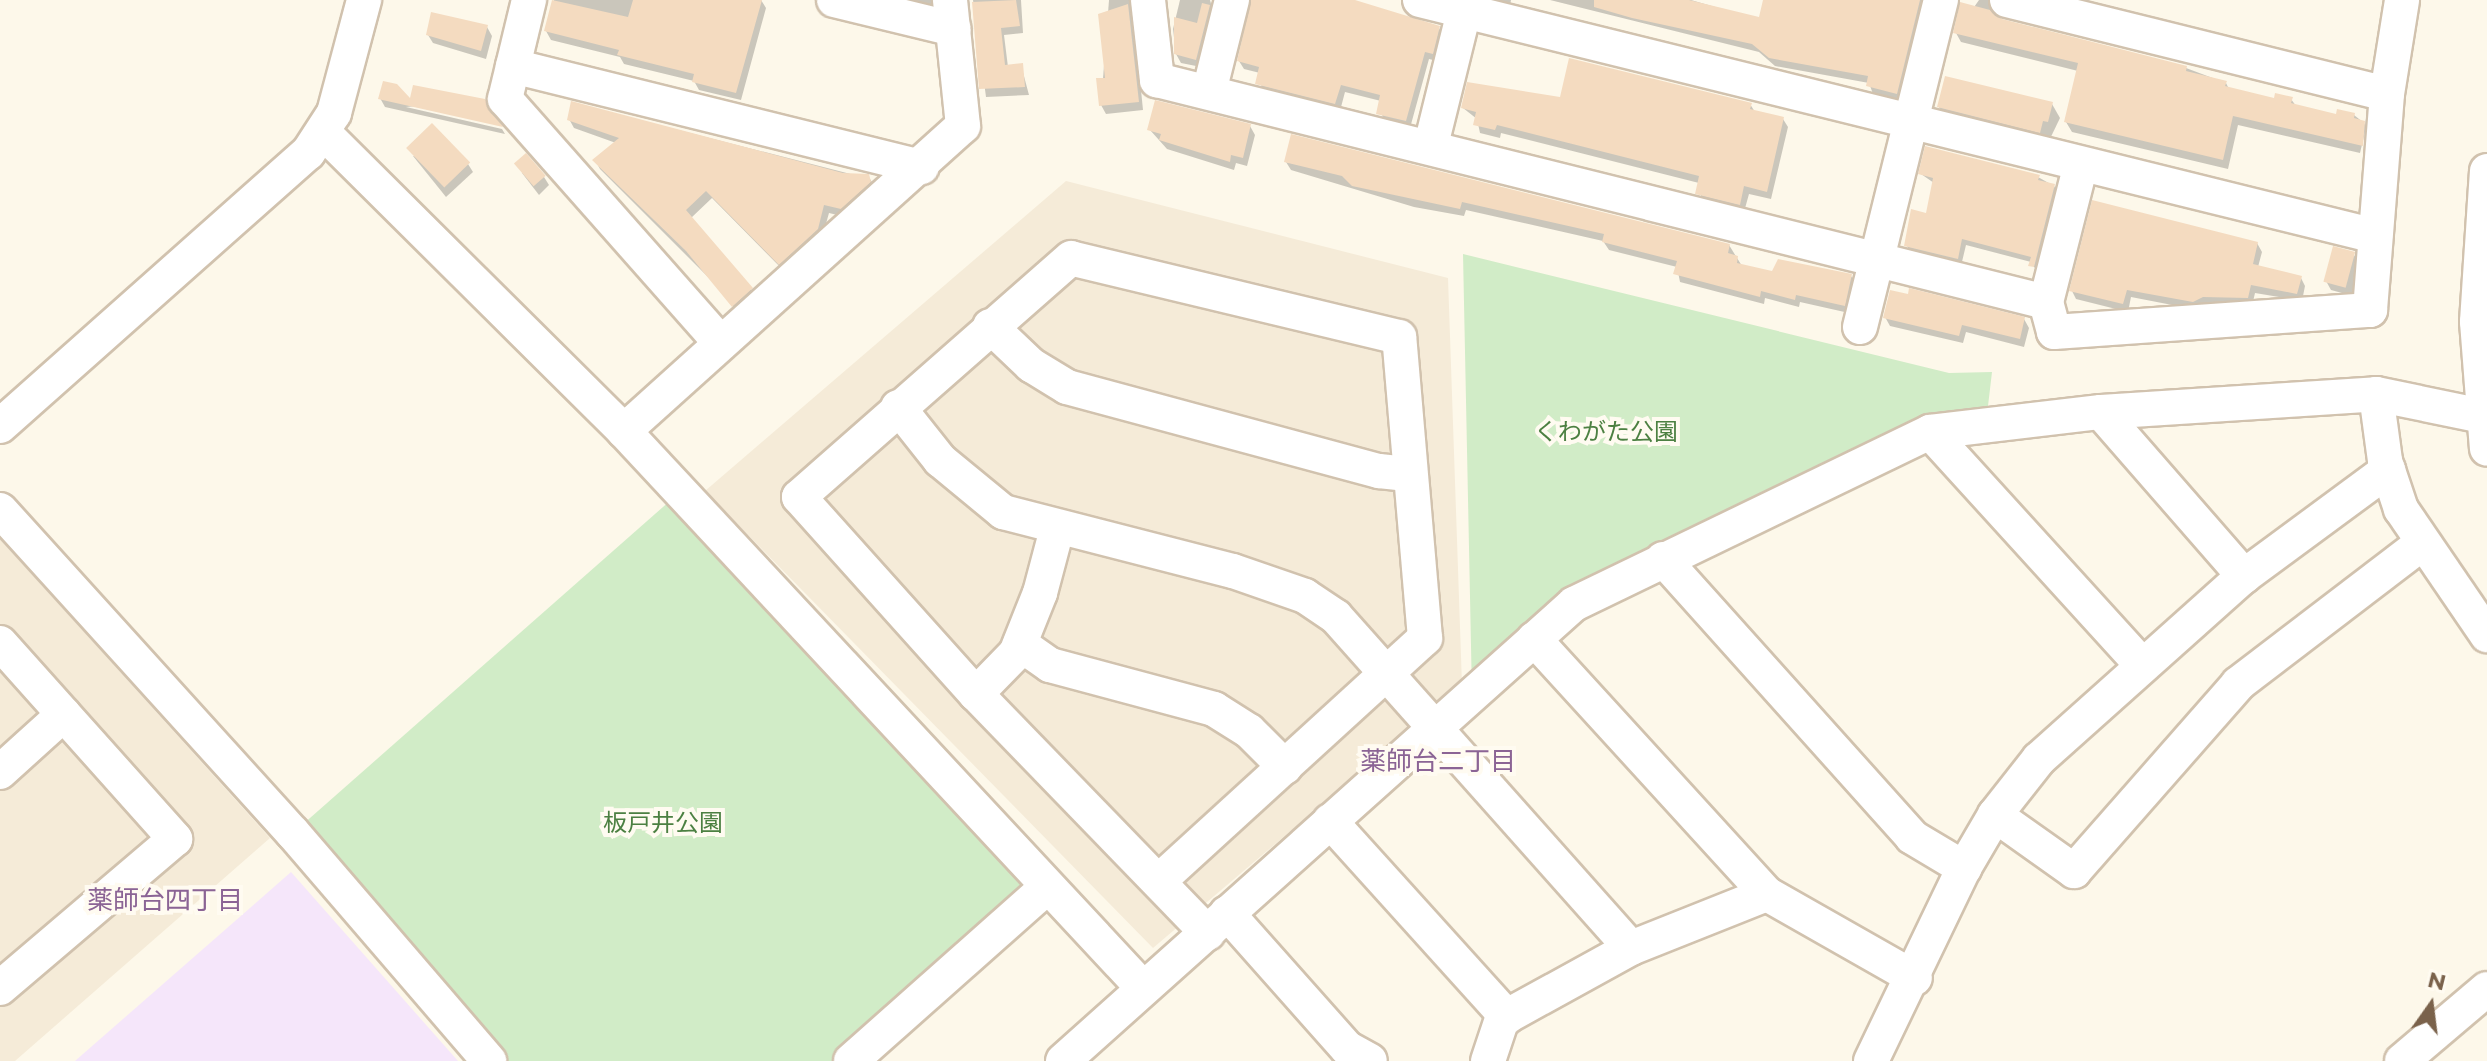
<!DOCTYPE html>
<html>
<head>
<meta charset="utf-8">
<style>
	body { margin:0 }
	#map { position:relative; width:2487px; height:1061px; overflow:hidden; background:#fdf8ea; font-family:Montserrat,"Noto Sans JP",sans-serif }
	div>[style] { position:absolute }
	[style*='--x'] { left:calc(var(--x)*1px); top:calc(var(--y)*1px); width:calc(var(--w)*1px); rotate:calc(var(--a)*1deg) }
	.residential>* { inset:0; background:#f5ebd8 }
	.education>* { inset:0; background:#f5e6fa }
	.green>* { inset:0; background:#d1ecc7 }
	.shadow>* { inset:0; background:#0003 }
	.building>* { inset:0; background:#f4dbc0; transform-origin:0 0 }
	.roads { filter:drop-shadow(2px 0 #d1c2ae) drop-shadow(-2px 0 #d1c2ae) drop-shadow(0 2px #d1c2ae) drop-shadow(0 -2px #d1c2ae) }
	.minor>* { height:34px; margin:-17px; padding:0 17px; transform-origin:17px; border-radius:17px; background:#fff }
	span { translate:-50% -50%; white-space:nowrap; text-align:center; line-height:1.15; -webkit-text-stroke:8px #fffbf1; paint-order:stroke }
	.park-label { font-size:24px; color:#4c8042 }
	.neighbourhood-label { font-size:26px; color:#8b6495 }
	.north { position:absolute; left:2391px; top:965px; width:80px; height:80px; -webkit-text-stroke:6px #fffbf1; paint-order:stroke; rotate:14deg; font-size:22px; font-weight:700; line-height:32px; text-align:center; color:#7a624b }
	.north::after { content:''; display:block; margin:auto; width:28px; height:36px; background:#7a624b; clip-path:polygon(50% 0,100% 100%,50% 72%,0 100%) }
</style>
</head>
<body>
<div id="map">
	<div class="residential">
		<div style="clip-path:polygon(1066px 181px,1448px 278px,1462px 685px,1153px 948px,705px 491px)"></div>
		<div style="clip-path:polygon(0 539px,270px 838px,15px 1061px,0 1061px)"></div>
	</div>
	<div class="education">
		<div style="clip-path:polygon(291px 872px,458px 1061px,75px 1061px)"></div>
	</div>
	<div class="green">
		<div style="clip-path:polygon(1463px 254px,1949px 373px,1992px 372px,1986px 423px,1663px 559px,1472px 695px)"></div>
		<div style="clip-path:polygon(680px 492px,1046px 888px,851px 1061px,489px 1061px,293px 833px)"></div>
	</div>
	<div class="shadow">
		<div style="clip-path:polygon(554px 0,761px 0,766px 8px,741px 100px,699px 90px,694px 81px,624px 64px,620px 57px,551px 40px,546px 31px)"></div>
		<div style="clip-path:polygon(911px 0,934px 0,934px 6px)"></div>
		<div style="clip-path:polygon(973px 0,1021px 0,1023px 33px,1004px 35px,1008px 67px,1021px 65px,1029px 95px,986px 97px)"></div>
		<div style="clip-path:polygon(1109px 0,1132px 0,1143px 110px,1106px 114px,1101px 105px)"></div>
		<div style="clip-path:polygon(1180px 0,1210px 0,1214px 15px,1201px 67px,1181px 63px,1176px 54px,1173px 29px)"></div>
		<div style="clip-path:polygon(1253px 0,1342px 0,1439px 28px,1443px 36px,1437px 61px,1429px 59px,1410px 128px,1383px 122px,1381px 101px,1345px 92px,1340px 111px,1262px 91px,1260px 73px,1244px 69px,1239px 61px)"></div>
		<div style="clip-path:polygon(1492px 0,1511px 0,1510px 5px)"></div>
		<div style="clip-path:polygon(1550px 0,1691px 0,1760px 20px,1765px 0,1923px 0,1926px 4px,1901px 101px,1873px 94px,1869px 83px,1775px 66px,1759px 52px)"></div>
		<div style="clip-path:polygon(1979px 0,1997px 0,1992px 13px,2000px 21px,2186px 68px,2226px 83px,2229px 89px,2275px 101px,2291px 99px,2296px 106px,2337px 116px,2354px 115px,2364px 123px,2369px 132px,2367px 155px,2366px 128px,2360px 153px,2238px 125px,2228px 169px,2072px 132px,2066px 122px,2078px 71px,1961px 42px,1956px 33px)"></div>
		<div style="clip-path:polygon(487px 27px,492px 36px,486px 59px,433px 43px,428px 35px)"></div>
		<div style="clip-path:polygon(380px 98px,484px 100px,406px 107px,502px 129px,505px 134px,385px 107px)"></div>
		<div style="clip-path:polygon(1561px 99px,1750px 104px,1755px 112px,1783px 119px,1788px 127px,1771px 199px,1749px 194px,1744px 212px,1702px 202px,1699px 183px,1501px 133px,1500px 138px,1480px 133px,1477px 119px,1463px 108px)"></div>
		<div style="clip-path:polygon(573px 103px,870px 179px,875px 187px,846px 217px,829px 213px,822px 238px,785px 272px,712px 198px,691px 218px,757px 297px,738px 314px,727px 296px,600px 169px,595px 160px,616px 143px,574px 128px,569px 119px)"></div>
		<div style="clip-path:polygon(2052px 104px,2060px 118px,2047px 145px,1947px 120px,1939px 107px)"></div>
		<div style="clip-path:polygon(1250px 126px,1255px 135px,1247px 166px,1236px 163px,1234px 170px,1167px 149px,1150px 130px)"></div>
		<div style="clip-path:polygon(413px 156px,468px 164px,473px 172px,446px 197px)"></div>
		<div style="clip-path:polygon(1286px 162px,1729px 245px,1742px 266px,1773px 273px,1851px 276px,1856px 284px,1849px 313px,1800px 302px,1799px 307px,1765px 298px,1764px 304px,1680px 282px,1677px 267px,1609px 250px,1603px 241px,1466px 210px,1464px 216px,1414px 207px,1291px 170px)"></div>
		<div style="clip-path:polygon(522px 173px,544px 177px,549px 185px,539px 195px)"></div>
		<div style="clip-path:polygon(1921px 174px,2038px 177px,2054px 186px,2058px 193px,2038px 273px,2031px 262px,1966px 245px,1961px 266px,1911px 253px,1907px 246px,1928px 216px,1934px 183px)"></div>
		<div style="clip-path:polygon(2257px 243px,2262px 252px,2258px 267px,2301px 278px,2305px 286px,2302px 301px,2255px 293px,2252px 306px,2198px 310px,2131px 297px,2128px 312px,2076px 299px,2072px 291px)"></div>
		<div style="clip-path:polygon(2353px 253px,2358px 262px,2353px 296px,2331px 290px,2326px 281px)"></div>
		<div style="clip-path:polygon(1885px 317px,2024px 319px,2029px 328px,2024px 347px,1966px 332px,1963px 343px,1890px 326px)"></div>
	</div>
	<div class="building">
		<div style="clip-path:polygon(552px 0,628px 17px,633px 0,762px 0,736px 93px,692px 82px,694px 74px,617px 55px,619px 50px,544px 31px)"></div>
		<div style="clip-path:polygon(1016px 0,1020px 26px,1001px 28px,1005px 65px,1023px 63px,1025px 87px,979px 89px,972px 2px)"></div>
		<div style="clip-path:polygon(1251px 0,1355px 0,1440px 26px,1433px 54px,1425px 52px,1406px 121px,1376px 114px,1380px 95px,1341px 85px,1335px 104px,1255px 84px,1259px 67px,1237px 61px)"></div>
		<div style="clip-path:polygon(1594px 0,1689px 0,1759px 17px,1763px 0,1920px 0,1897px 94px,1866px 86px,1868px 76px,1769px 58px,1752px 44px,1632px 18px,1594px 7px)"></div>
		<div style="clip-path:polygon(1960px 2px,1990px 10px,2002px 19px,2187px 66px,2186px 71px,2227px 81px,2225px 86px,2274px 98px,2275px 93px,2293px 97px,2291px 103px,2336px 114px,2337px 109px,2355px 113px,2354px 118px,2365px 121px,2363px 146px,2233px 116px,2223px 160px,2064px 122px,2078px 63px,1953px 33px)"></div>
		<div style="clip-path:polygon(1202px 3px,1210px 5px,1196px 60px,1174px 54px,1174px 17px,1197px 23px)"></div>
		<div style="clip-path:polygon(1128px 4px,1139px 102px,1099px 106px,1096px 78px,1105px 78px,1098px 14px)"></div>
		<div style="clip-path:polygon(431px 12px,488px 25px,481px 51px,426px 35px)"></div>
		<div style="clip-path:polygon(1569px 58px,1752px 103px,1750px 109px,1784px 117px,1767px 192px,1744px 186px,1740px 205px,1695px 194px,1699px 176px,1497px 125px,1495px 130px,1473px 125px,1476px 112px,1461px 108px,1467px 82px,1560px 97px)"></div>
		<div style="clip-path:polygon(1945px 76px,2053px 102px,2048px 122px,2043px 121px,2040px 133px,1937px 107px)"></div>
		<div style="clip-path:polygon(383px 81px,397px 84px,410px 98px,413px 85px,485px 99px,503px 127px,378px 99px)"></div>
		<div style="clip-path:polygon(1155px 100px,1251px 124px,1243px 158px,1231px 155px,1230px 162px,1159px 140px,1161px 134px,1147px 130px)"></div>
		<div style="clip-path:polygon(571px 101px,843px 173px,869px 174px,871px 182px,841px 209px,824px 205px,818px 229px,779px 265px,706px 191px,686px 210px,753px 288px,732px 307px,686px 251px,592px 160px,619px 138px,567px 120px)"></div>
		<div style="left:432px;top:123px;width:55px;height:36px;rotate:46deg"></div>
		<div style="clip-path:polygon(1291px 134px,1730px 244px,1728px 253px,1738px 256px,1737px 263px,1772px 271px,1778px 259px,1852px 274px,1845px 306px,1796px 295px,1795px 300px,1761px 291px,1760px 297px,1673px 274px,1677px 261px,1602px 242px,1604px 234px,1462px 202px,1460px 209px,1352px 186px,1342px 176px,1284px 162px)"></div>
		<div style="clip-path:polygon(1925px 146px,2040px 175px,2038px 180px,2055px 184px,2034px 267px,2028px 266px,2031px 257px,1962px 239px,1958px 259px,1904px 246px,1911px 209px,1926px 213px,1933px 178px,1918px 174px)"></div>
		<div style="left:526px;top:153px;width:30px;height:16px;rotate:49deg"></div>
		<div style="clip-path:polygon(2092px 200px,2258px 242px,2253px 264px,2302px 276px,2297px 294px,2251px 285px,2248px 298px,2203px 297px,2193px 302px,2127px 290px,2123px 304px,2069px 291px)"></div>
		<div style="left:2333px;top:246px;width:23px;height:37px;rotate:15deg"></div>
		<div style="clip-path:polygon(1909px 288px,2025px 317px,2020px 339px,1962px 325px,1959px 336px,1883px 318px,1890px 290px,1908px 294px)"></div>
	</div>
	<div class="roads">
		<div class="minor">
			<div style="--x:529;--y:0;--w:102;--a:103.6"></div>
			<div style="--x:505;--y:99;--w:324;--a:48.5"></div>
			<div style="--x:834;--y:0;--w:123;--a:13.6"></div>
			<div style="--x:1148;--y:0;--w:81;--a:83.6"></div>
			<div style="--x:1157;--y:80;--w:916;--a:14.02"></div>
			<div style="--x:1420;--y:0;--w:984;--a:13.88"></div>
			<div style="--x:2007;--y:0;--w:391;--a:13.9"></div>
			<div style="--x:513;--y:66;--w:421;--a:13.9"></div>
			<div style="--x:1209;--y:92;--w:95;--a:-76"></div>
			<div style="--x:324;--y:133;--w:423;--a:44.8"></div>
			<div style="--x:624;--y:431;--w:761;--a:47.02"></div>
			<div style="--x:1431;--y:145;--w:149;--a:-76.1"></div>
			<div style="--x:2081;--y:164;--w:142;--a:104.2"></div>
			<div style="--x:2046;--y:302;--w:31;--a:75"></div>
			<div style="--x:2054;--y:332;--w:317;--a:-4"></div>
			<div style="--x:2370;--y:310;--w:217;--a:-85.5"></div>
			<div style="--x:2387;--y:94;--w:95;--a:-80.9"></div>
			<div style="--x:2487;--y:171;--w:151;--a:93.8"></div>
			<div style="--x:2477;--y:322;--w:127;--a:85.5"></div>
			<div style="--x:990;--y:326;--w:57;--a:43.6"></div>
			<div style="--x:1031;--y:365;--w:42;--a:31.4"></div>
			<div style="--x:1067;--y:387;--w:323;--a:15.1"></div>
			<div style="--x:1379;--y:471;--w:31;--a:6"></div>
			<div style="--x:1860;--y:327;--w:337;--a:-76.1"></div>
			<div style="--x:2376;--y:394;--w:68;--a:82.3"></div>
			<div style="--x:2385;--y:461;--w:51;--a:71.6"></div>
			<div style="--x:2401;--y:509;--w:153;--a:55.7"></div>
			<div style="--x:898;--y:407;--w:68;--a:51.6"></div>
			<div style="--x:940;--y:460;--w:82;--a:39.5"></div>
			<div style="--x:1003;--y:512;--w:237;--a:14.4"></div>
			<div style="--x:1233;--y:571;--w:76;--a:19.1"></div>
			<div style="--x:1305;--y:596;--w:37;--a:34"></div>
			<div style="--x:1336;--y:617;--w:443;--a:48.3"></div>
			<div style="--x:2101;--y:412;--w:218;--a:48.9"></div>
			<div style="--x:0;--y:426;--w:412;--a:-41.6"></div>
			<div style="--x:308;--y:153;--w:48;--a:-57"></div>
			<div style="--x:334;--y:113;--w:117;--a:-75.1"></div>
			<div style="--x:624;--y:431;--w:456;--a:-42"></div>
			<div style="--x:963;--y:126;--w:127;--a:-95.9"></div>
			<div style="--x:1930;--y:432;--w:316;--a:47.7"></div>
			<div style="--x:0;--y:510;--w:436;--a:47.8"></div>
			<div style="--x:293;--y:833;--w:301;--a:49.3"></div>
			<div style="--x:1663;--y:559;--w:373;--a:48.1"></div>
			<div style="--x:1912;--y:837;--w:61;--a:30.8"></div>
			<div style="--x:1534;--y:639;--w:345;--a:47.6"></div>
			<div style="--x:0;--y:643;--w:263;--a:48.2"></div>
			<div style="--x:175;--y:839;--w:230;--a:139.6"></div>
			<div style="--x:1020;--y:644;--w:37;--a:35"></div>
			<div style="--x:1050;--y:665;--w:170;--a:15"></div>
			<div style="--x:1214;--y:709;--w:41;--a:32.2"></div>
			<div style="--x:1249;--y:731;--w:51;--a:45"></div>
			<div style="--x:976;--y:694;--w:57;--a:-45.7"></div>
			<div style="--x:1016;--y:653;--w:65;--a:-68.2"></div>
			<div style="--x:1040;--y:593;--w:66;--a:-75.1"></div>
			<div style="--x:0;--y:772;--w:86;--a:-42.2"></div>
			<div style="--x:1995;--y:815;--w:97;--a:35.3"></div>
			<div style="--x:2074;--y:871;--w:249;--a:-48.7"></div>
			<div style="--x:2238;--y:684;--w:230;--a:-37.4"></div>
			<div style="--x:1330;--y:821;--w:264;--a:47.9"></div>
			<div style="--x:1160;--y:880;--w:359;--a:-42.4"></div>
			<div style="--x:1425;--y:638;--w:302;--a:-94.9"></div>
			<div style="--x:1399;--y:337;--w:337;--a:-166.5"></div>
			<div style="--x:1071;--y:258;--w:362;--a:138.7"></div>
			<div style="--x:799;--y:497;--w:265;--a:48.1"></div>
			<div style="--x:976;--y:694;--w:333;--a:45.9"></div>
			<div style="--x:1227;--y:913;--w:181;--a:48.4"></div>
			<div style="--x:1347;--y:1048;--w:26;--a:29"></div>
			<div style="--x:851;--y:1061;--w:261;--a:-41.6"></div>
			<div style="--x:1063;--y:1061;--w:686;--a:-41.81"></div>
			<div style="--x:1574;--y:604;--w:395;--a:-25.8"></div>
			<div style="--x:1930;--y:432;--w:172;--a:-6.7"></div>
			<div style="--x:2101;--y:412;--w:276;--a:-3.7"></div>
			<div style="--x:2376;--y:394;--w:113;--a:11.7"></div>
			<div style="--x:1488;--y:1061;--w:44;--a:-71.6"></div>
			<div style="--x:1502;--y:1019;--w:147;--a:-28.8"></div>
			<div style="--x:1631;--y:948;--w:146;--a:-21.7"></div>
			<div style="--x:1767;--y:894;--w:170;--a:29.6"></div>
			<div style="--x:1871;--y:1061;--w:214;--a:-64.3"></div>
			<div style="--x:1964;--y:868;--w:61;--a:-59.7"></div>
			<div style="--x:1995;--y:815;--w:71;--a:-51.8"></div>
			<div style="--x:2039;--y:759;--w:270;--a:-41.8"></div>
			<div style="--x:2240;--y:579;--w:184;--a:-36.4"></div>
			<div style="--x:2402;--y:1061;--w:111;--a:-40.3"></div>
		</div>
	</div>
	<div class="park-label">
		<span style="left:1606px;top:432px">くわがた公園</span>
		<span style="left:663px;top:823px">板戸井公園</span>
	</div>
	<div class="neighbourhood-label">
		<span style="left:1438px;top:762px">薬師台二丁目</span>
		<span style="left:165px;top:901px">薬師台四丁目</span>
	</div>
	<div class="north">N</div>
</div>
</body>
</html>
